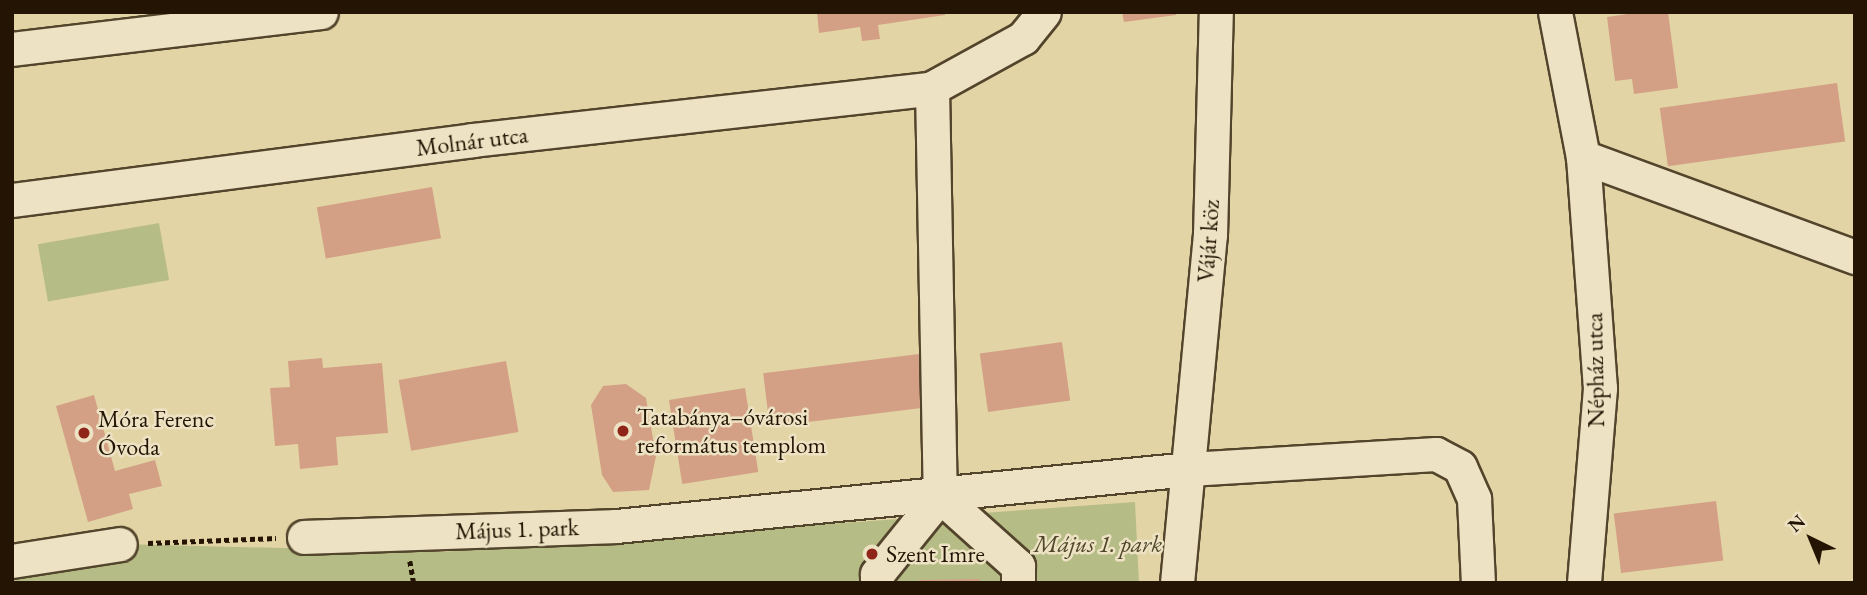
<!DOCTYPE html>
<html>
<head>
<meta charset="utf-8">
<style>
	body { margin:0 }
	#map { position:relative; width:1867px; height:595px; overflow:hidden; background:#e3d4a5; font-family:"EB Garamond",serif }
	div>[style] { position:absolute }
	[style*='--x'] { left:calc(var(--x)*1px); top:calc(var(--y)*1px); width:calc(var(--w)*1px); rotate:calc(var(--a)*1deg) }
	.green>* { inset:0; background:#b6bc85; transform-origin:0 0 }
	.building>* { inset:0; background:#d3a085; transform-origin:0 0 }
	.path>* { height:4.5px; margin-top:-2.25px; transform-origin:0; background:repeating-linear-gradient(90deg,#231403 0 5px,transparent 0 8.5px) }
	.roads { filter:drop-shadow(2px 0 #53442c) drop-shadow(-2px 0 #53442c) drop-shadow(0 2px #53442c) drop-shadow(0 -2px #53442c) }
	.minor>* { height:33px; margin:-16.5px; padding:0 16.5px; transform-origin:16.5px; border-radius:16.5px; background:#ede3c4 }
	.dots>* { width:19px; height:19px; translate:-50% -50%; box-sizing:border-box; border:4px solid #ede3c4; border-radius:50% }
	span { translate:-50% -50%; white-space:nowrap; text-align:center; line-height:1.15; -webkit-text-stroke:5px #ede3c4; paint-order:stroke }
	.street-label { font-size:24px; color:#231403 }
	.poi-label { font-size:24px; color:#231403 }
	.left { translate:0 -50%; text-align:left }
	.park-label { font-size:24px; color:#4f462a; font-style:italic }
	.frame { position:absolute; inset:0; border:14px solid #231403; pointer-events:none }
	.north { position:absolute; left:1776px; top:504px; width:70px; height:70px; -webkit-text-stroke:5px #ede3c4; paint-order:stroke; rotate:317deg; font-size:19px; font-weight:700; line-height:28px; text-align:center; color:#231403 }
	.north::after { content:''; display:block; margin:auto; width:24px; height:32px; background:#231403; clip-path:polygon(50% 0,100% 100%,50% 72%,0 100%) }
</style>
</head>
<body>
<div id="map">
	<div class="green">
		<div style="left:159px;top:223px;width:58px;height:123px;rotate:80deg"></div>
		<div style="clip-path:polygon(1135px 502px,1139px 583px,12px 583px,12px 559px,120px 544px,441px 552px)"></div>
	</div>
	<div class="building">
		<div style="clip-path:polygon(817px 12px,945px 12px,945px 15px,878px 25px,880px 39px,862px 41px,860px 27px,819px 33px)"></div>
		<div style="clip-path:polygon(1122px 12px,1176px 12px,1176px 15px,1124px 22px)"></div>
		<div style="clip-path:polygon(1641px 12px,1668px 12px,1678px 88px,1634px 94px,1632px 79px,1615px 81px,1607px 17px)"></div>
		<div style="left:1837px;top:83px;width:59px;height:179px;rotate:82deg"></div>
		<div style="left:432px;top:187px;width:52px;height:117px;rotate:80deg"></div>
		<div style="left:1062px;top:342px;width:59px;height:83px;rotate:82deg"></div>
		<div style="left:919px;top:354px;width:54px;height:157px;rotate:83deg"></div>
		<div style="clip-path:polygon(322px 358px,323px 368px,382px 363px,388px 433px,336px 437px,338px 465px,300px 469px,298px 444px,275px 446px,270px 388px,290px 387px,288px 361px)"></div>
		<div style="left:506px;top:361px;width:72px;height:109px;rotate:80deg"></div>
		<div style="clip-path:polygon(626px 384px,646px 398px,656px 456px,649px 490px,613px 492px,602px 475px,591px 405px,603px 386px)"></div>
		<div style="left:745px;top:388px;width:85px;height:77px;rotate:81deg"></div>
		<div style="clip-path:polygon(94px 395px,115px 471px,155px 460px,162px 486px,129px 494px,133px 509px,88px 522px,56px 406px)"></div>
		<div style="left:1716px;top:501px;width:60px;height:103px;rotate:83deg"></div>
		<div style="clip-path:polygon(980px 579px,980px 583px,919px 583px,919px 580px)"></div>
	</div>
	<div class="path">
		<div style="--x:148;--y:543;--w:128;--a:-2.2"></div>
		<div style="--x:410;--y:561;--w:22;--a:80"></div>
	</div>
	<div class="roads">
		<div class="minor">
			<div style="--x:1555;--y:12;--w:148;--a:79.1"></div>
			<div style="--x:1583;--y:157;--w:232;--a:85.8"></div>
			<div style="--x:1600;--y:388;--w:196;--a:94.7"></div>
			<div style="--x:12;--y:49;--w:311;--a:-6.8"></div>
			<div style="--x:932;--y:88;--w:408;--a:88.9"></div>
			<div style="--x:1583;--y:157;--w:290;--a:20.2"></div>
			<div style="--x:12;--y:200;--w:464;--a:-7.4"></div>
			<div style="--x:472;--y:140;--w:463;--a:-6.4"></div>
			<div style="--x:932;--y:88;--w:104;--a:-28.8"></div>
			<div style="--x:1023;--y:38;--w:33;--a:-51"></div>
			<div style="--x:940;--y:496;--w:105;--a:41.9"></div>
			<div style="--x:1018;--y:566;--w:17;--a:90"></div>
			<div style="--x:304;--y:537;--w:312;--a:-2"></div>
			<div style="--x:616;--y:526;--w:576;--a:-5.68"></div>
			<div style="--x:1189;--y:469;--w:247;--a:-3.5"></div>
			<div style="--x:1436;--y:454;--w:27;--a:28"></div>
			<div style="--x:1460;--y:467;--w:35;--a:66"></div>
			<div style="--x:1474;--y:499;--w:84;--a:87.3"></div>
			<div style="--x:12;--y:561;--w:109;--a:-8.9"></div>
			<div style="--x:877;--y:583;--w:9;--a:-90"></div>
			<div style="--x:877;--y:574;--w:100;--a:-51.1"></div>
			<div style="--x:1177;--y:583;--w:350;--a:-84.6"></div>
			<div style="--x:1210;--y:235;--w:223;--a:-88.5"></div>
		</div>
	</div>
	<div class="dots">
		<div style="left:623px;top:431px;background:#8f2418"></div>
		<div style="left:84px;top:433px;background:#8f2418"></div>
		<div style="left:872px;top:554px;background:#8f2418"></div>
	</div>
	<div class="street-label">
		<span style="left:472px;top:141px;rotate:-7deg">Molnár utca</span>
		<span style="left:1208px;top:241px;rotate:-86deg">Vájár köz</span>
		<span style="left:1595px;top:370px;rotate:-91deg">Népház utca</span>
		<span style="left:517px;top:529px;rotate:-2deg">Május 1. park</span>
	</div>
	<div class="poi-label">
		<span class="left" style="left:637px;top:431px">Tatabánya–óvárosi<br>református templom</span>
		<span class="left" style="left:98px;top:433px">Móra Ferenc<br>Óvoda</span>
		<span class="left" style="left:886px;top:554px">Szent Imre</span>
	</div>
	<div class="park-label">
		<span style="left:1098px;top:544px">Május 1. park</span>
	</div>
	<div class="frame"></div>
	<div class="north">N</div>
</div>
</body>
</html>
